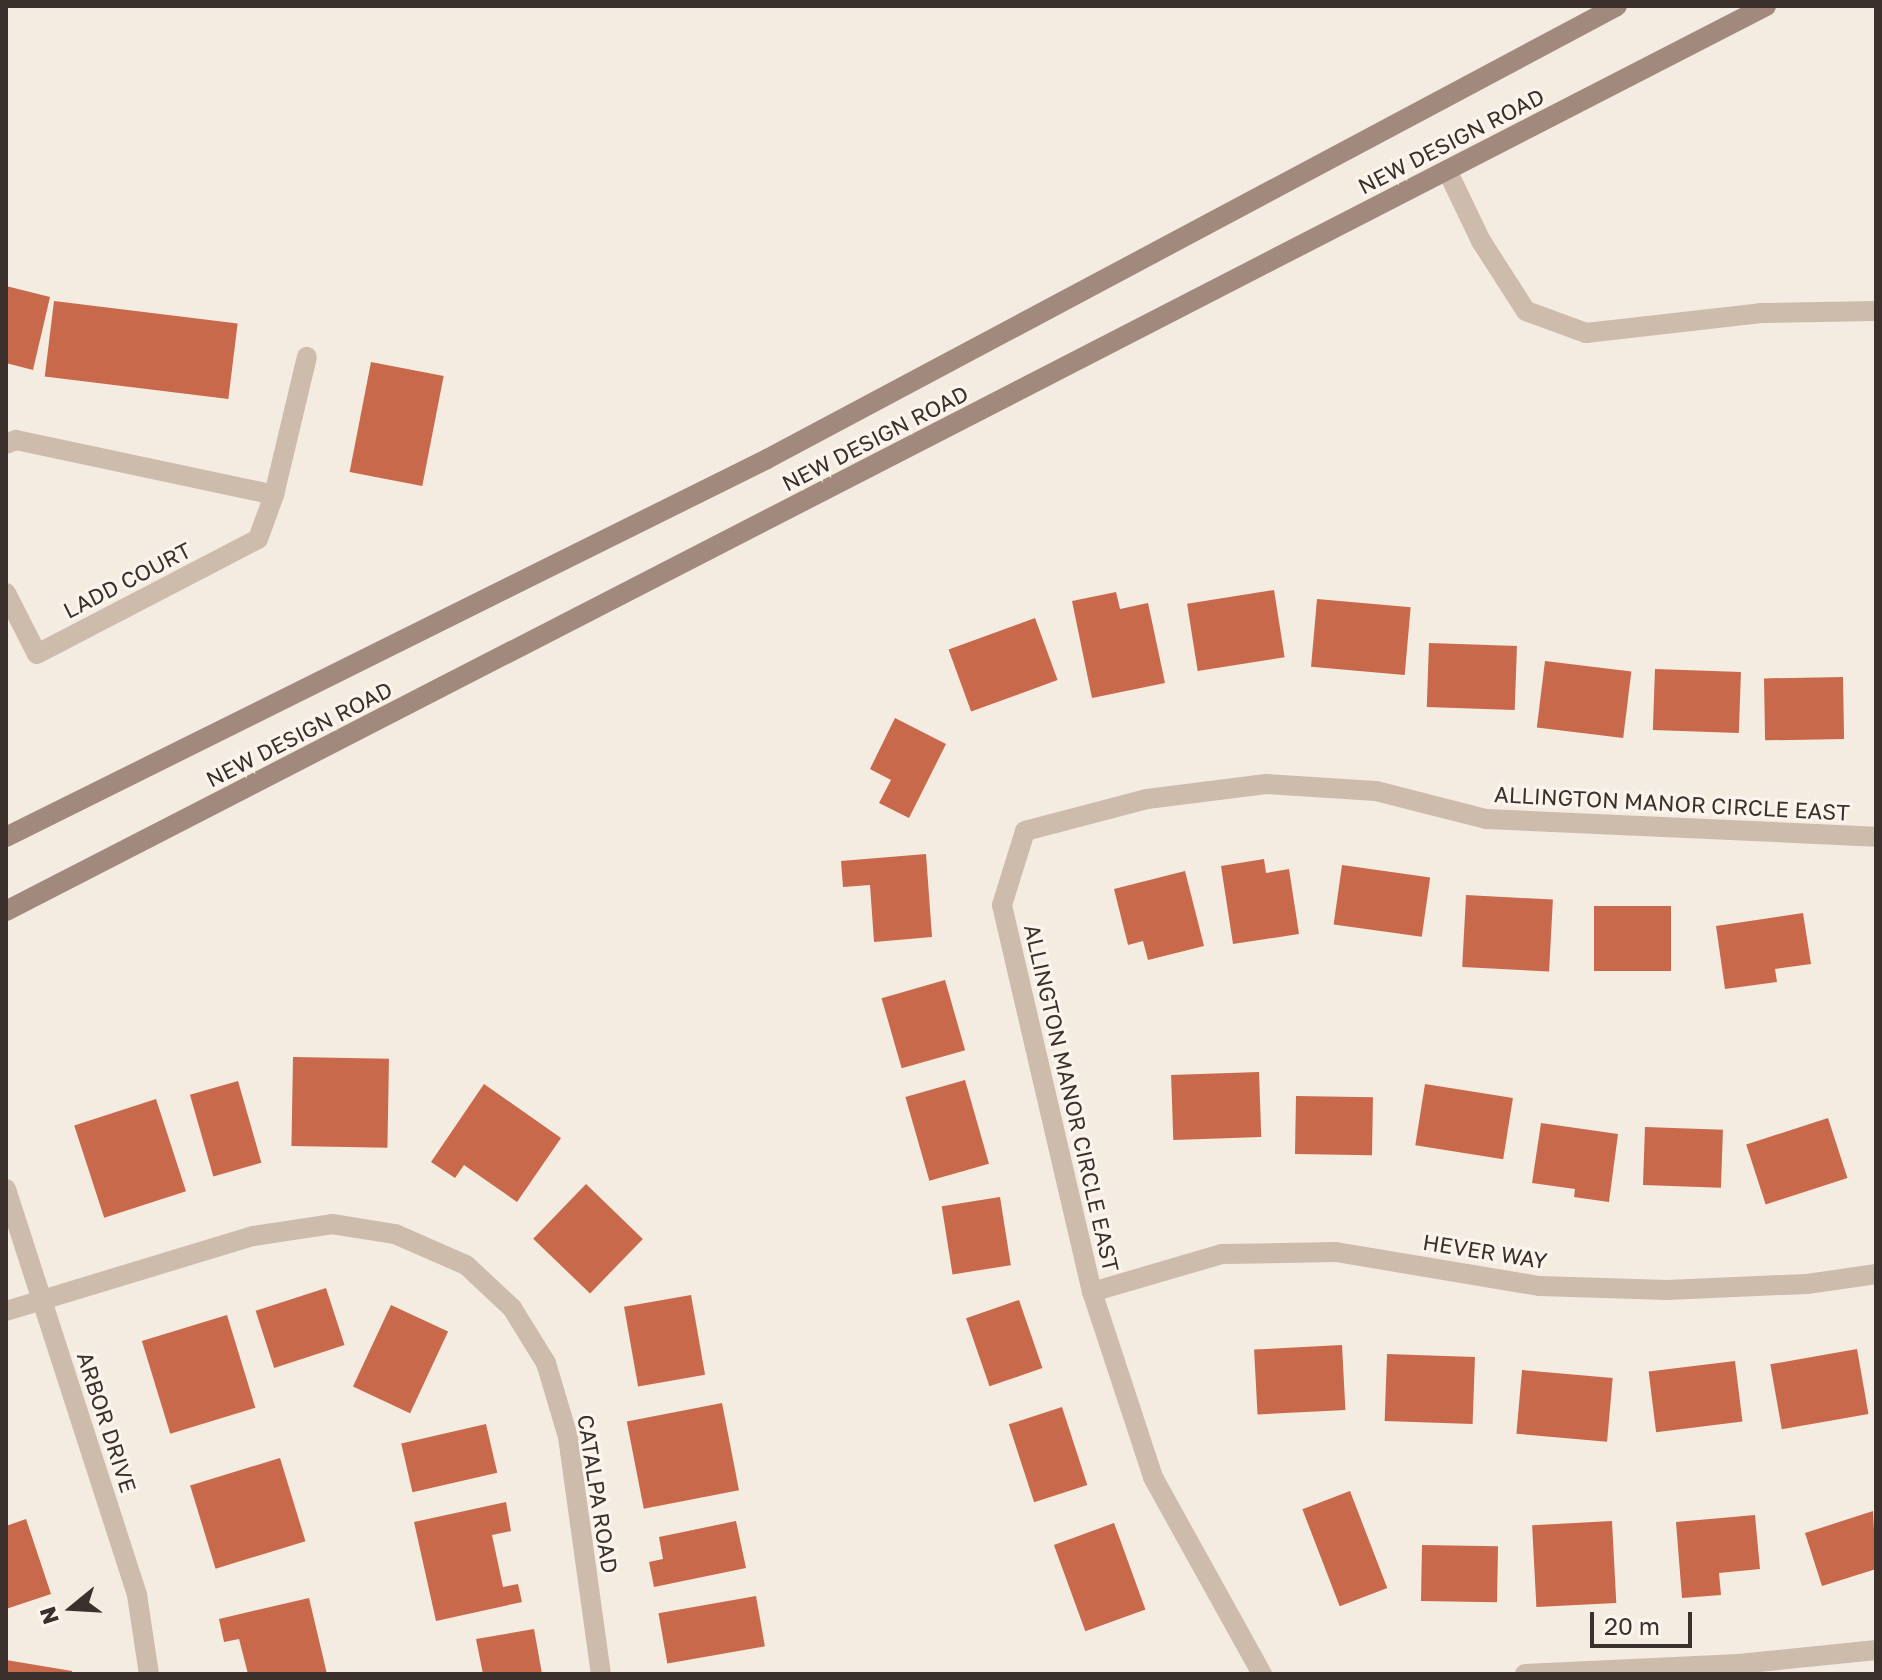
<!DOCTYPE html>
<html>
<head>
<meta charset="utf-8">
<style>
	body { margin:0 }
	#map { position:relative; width:1882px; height:1680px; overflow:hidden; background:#f4ebe1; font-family:"Golos Text",sans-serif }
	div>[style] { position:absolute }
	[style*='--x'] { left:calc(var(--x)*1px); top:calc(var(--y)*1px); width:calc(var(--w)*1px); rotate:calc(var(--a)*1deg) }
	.building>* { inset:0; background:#c8694b; transform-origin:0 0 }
	.service>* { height:20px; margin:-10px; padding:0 10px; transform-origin:10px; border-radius:10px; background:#cdbbac }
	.minor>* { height:20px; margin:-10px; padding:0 10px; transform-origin:10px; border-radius:10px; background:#cdbbac }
	.secondary>* { height:20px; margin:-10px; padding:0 10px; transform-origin:10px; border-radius:10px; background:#a18a7d }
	span { translate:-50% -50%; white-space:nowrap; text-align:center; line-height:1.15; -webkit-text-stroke:6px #fbf5ee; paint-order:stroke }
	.street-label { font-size:22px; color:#3b302b }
	.frame { position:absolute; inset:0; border:8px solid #3b302b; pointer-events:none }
	.north { position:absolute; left:32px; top:1568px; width:80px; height:80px; -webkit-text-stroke:6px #fbf5ee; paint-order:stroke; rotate:252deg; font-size:22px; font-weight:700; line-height:32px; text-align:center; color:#3b302b }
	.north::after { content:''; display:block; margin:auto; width:28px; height:36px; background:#3b302b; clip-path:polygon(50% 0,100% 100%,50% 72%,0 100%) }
	.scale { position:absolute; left:1590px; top:1612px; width:102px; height:36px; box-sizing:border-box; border:4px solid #3b302b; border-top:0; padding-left:10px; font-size:24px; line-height:28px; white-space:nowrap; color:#3b302b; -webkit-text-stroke:6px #fbf5ee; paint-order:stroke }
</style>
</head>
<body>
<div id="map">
	<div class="building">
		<div style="clip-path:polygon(6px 286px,50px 297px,33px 370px,6px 363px)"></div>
		<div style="left:54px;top:301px;width:185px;height:76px;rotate:7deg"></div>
		<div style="left:371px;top:362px;width:74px;height:112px;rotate:11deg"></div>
		<div style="left:1274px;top:590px;width:68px;height:88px;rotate:81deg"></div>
		<div style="clip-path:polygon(1116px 592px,1120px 609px,1148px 603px,1165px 683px,1092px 698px,1072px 601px)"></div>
		<div style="left:1317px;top:599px;width:94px;height:68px;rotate:5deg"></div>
		<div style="left:1035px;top:618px;width:66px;height:92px;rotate:70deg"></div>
		<div style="left:1429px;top:643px;width:88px;height:64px;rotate:2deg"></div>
		<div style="left:1545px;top:661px;width:87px;height:67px;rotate:7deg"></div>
		<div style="left:1655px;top:669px;width:86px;height:61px;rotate:2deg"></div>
		<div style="left:1843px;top:677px;width:62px;height:79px;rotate:89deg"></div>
		<div style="clip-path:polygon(895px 718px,946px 744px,909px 818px,879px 803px,891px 780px,870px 769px)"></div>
		<div style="clip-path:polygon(926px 854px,932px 937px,874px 942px,870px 885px,843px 887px,841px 861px)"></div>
		<div style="clip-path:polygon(1264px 859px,1266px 873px,1289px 869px,1299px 934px,1233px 944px,1221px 866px)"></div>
		<div style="left:1342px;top:865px;width:89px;height:60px;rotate:8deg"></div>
		<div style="clip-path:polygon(1185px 871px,1204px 946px,1148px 960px,1143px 941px,1128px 945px,1114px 889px)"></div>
		<div style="left:1466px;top:895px;width:87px;height:72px;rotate:3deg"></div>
		<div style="left:1594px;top:906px;width:77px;height:65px"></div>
		<div style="clip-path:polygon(1803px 913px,1811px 964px,1775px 969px,1777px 982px,1725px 989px,1716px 926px)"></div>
		<div style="left:945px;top:980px;width:73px;height:66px;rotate:74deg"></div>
		<div style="left:293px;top:1057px;width:96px;height:89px;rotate:1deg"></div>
		<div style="left:1259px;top:1072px;width:65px;height:88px;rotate:88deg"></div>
		<div style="left:965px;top:1080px;width:87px;height:62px;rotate:74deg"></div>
		<div style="left:238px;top:1081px;width:85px;height:50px;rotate:74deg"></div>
		<div style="clip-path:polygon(484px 1084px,561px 1138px,517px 1202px,464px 1165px,455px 1178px,431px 1162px)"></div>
		<div style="left:1425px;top:1084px;width:89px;height:62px;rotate:9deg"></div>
		<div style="left:1296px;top:1096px;width:77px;height:58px;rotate:1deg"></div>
		<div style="left:156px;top:1099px;width:97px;height:86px;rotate:72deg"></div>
		<div style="left:1828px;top:1118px;width:63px;height:86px;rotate:72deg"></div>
		<div style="clip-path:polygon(1541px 1123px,1618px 1134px,1609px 1202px,1574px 1197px,1575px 1189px,1532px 1183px)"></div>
		<div style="left:1645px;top:1127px;width:78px;height:58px;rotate:2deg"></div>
		<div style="left:586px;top:1184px;width:79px;height:76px;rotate:44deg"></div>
		<div style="left:1000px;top:1197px;width:69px;height:59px;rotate:81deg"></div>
		<div style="left:326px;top:1288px;width:60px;height:74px;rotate:72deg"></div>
		<div style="left:691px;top:1295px;width:81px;height:68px;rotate:80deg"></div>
		<div style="left:1019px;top:1300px;width:72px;height:56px;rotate:71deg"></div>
		<div style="left:391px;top:1305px;width:63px;height:90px;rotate:25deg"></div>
		<div style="left:227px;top:1315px;width:97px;height:89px;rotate:73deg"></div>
		<div style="left:1342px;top:1345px;width:65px;height:88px;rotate:87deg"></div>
		<div style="left:1857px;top:1349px;width:66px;height:88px;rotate:80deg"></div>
		<div style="left:1387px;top:1354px;width:88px;height:67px;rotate:2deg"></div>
		<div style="left:1735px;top:1361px;width:61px;height:87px;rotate:83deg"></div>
		<div style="left:1522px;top:1370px;width:91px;height:64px;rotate:5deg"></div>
		<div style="left:722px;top:1403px;width:89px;height:97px;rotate:79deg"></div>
		<div style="left:1062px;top:1407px;width:82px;height:56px;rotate:72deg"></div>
		<div style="left:486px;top:1424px;width:50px;height:87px;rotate:77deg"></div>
		<div style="left:280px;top:1458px;width:87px;height:94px;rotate:73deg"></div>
		<div style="left:1350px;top:1491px;width:104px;height:51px;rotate:69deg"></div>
		<div style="clip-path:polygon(506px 1502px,511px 1531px,492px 1535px,503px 1587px,518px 1584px,522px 1602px,436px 1621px,414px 1522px)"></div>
		<div style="clip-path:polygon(1873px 1511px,1876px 1569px,1822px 1586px,1805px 1533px)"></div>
		<div style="clip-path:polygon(1755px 1515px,1760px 1569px,1719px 1573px,1721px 1595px,1682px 1598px,1676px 1522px)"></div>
		<div style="clip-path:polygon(26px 1519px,51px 1594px,6px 1609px,6px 1526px)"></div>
		<div style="clip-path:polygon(736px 1521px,746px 1568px,654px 1587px,649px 1562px,663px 1559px,659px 1537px)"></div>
		<div style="left:1612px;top:1521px;width:82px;height:80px;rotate:87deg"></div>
		<div style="left:1114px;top:1523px;width:92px;height:64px;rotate:70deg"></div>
		<div style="left:1422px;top:1545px;width:76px;height:56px;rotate:1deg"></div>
		<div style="left:756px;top:1596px;width:51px;height:99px;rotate:80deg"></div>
		<div style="clip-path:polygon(309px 1598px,327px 1674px,248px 1674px,239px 1639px,224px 1642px,219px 1619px)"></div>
		<div style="clip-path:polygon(534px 1629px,542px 1674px,483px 1674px,476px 1639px)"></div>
		<div style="clip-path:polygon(6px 1660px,72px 1671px,72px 1674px,6px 1674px)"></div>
	</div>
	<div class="service">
		<div style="--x:1447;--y:170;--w:79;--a:64.4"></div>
		<div style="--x:1481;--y:241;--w:83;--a:57.3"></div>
		<div style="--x:1526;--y:311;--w:64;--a:20.1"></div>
		<div style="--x:1586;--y:333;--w:176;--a:-6.5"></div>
		<div style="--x:1761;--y:313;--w:115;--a:-1"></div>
	</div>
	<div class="minor">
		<div style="--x:6;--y:444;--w:11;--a:-22"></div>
		<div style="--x:16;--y:440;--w:264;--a:12"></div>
		<div style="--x:6;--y:593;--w:68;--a:63.1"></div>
		<div style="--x:37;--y:654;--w:249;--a:-27.5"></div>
		<div style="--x:258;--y:539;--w:47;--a:-70"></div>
		<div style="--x:274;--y:495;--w:142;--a:-76.6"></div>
		<div style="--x:6;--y:1189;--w:427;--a:72.1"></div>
		<div style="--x:137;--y:1595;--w:80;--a:81.4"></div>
		<div style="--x:1092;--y:1292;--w:135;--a:-16.3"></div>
		<div style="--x:1222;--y:1254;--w:114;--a:-1"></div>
		<div style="--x:1336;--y:1252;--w:206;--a:9.5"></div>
		<div style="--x:1539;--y:1286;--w:128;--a:1.8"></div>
		<div style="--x:1667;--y:1290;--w:140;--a:-2.5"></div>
		<div style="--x:1807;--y:1284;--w:70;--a:-8.2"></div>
		<div style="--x:6;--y:1311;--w:258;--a:-16.9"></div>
		<div style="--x:253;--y:1236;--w:80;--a:-8.6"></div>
		<div style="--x:332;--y:1224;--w:64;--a:9"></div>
		<div style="--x:395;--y:1234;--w:77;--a:23.6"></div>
		<div style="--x:466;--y:1265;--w:63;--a:43.1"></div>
		<div style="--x:512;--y:1308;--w:65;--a:58.3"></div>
		<div style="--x:546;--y:1363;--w:77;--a:73.4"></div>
		<div style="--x:568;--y:1437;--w:239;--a:82.1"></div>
		<div style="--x:1262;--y:1674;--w:225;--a:-119"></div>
		<div style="--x:1153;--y:1477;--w:195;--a:-108.2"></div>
		<div style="--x:1092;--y:1292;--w:397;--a:-103.1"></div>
		<div style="--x:1002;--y:905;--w:77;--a:-72.7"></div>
		<div style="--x:1025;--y:831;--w:126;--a:-14.7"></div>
		<div style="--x:1147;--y:799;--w:120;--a:-7.2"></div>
		<div style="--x:1266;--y:784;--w:110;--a:3.6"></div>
		<div style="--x:1376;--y:791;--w:114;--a:14.3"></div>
		<div style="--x:1486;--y:819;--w:390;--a:2.6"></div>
		<div style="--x:1525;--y:1674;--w:214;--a:-2.7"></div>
		<div style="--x:1739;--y:1664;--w:138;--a:-5.8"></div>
	</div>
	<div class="secondary">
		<div style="--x:6;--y:837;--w:850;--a:-26.41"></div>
		<div style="--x:767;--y:459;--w:963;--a:-28.05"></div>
		<div style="--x:6;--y:911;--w:1979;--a:-27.21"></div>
	</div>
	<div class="street-label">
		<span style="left:1451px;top:141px;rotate:-27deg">NEW DESIGN ROAD</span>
		<span style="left:875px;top:438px;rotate:-27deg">NEW DESIGN ROAD</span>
		<span style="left:127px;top:580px;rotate:-27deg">LADD COURT</span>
		<span style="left:299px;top:734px;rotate:-27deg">NEW DESIGN ROAD</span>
		<span style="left:1672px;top:803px;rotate:3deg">ALLINGTON MANOR CIRCLE EAST</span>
		<span style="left:1072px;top:1098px;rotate:77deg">ALLINGTON MANOR CIRCLE EAST</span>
		<span style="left:1485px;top:1251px;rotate:9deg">HEVER WAY</span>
		<span style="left:107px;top:1422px;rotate:72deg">ARBOR DRIVE</span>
		<span style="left:598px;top:1494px;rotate:81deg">CATALPA ROAD</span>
	</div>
	<div class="frame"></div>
	<div class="north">N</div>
	<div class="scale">20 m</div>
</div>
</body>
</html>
